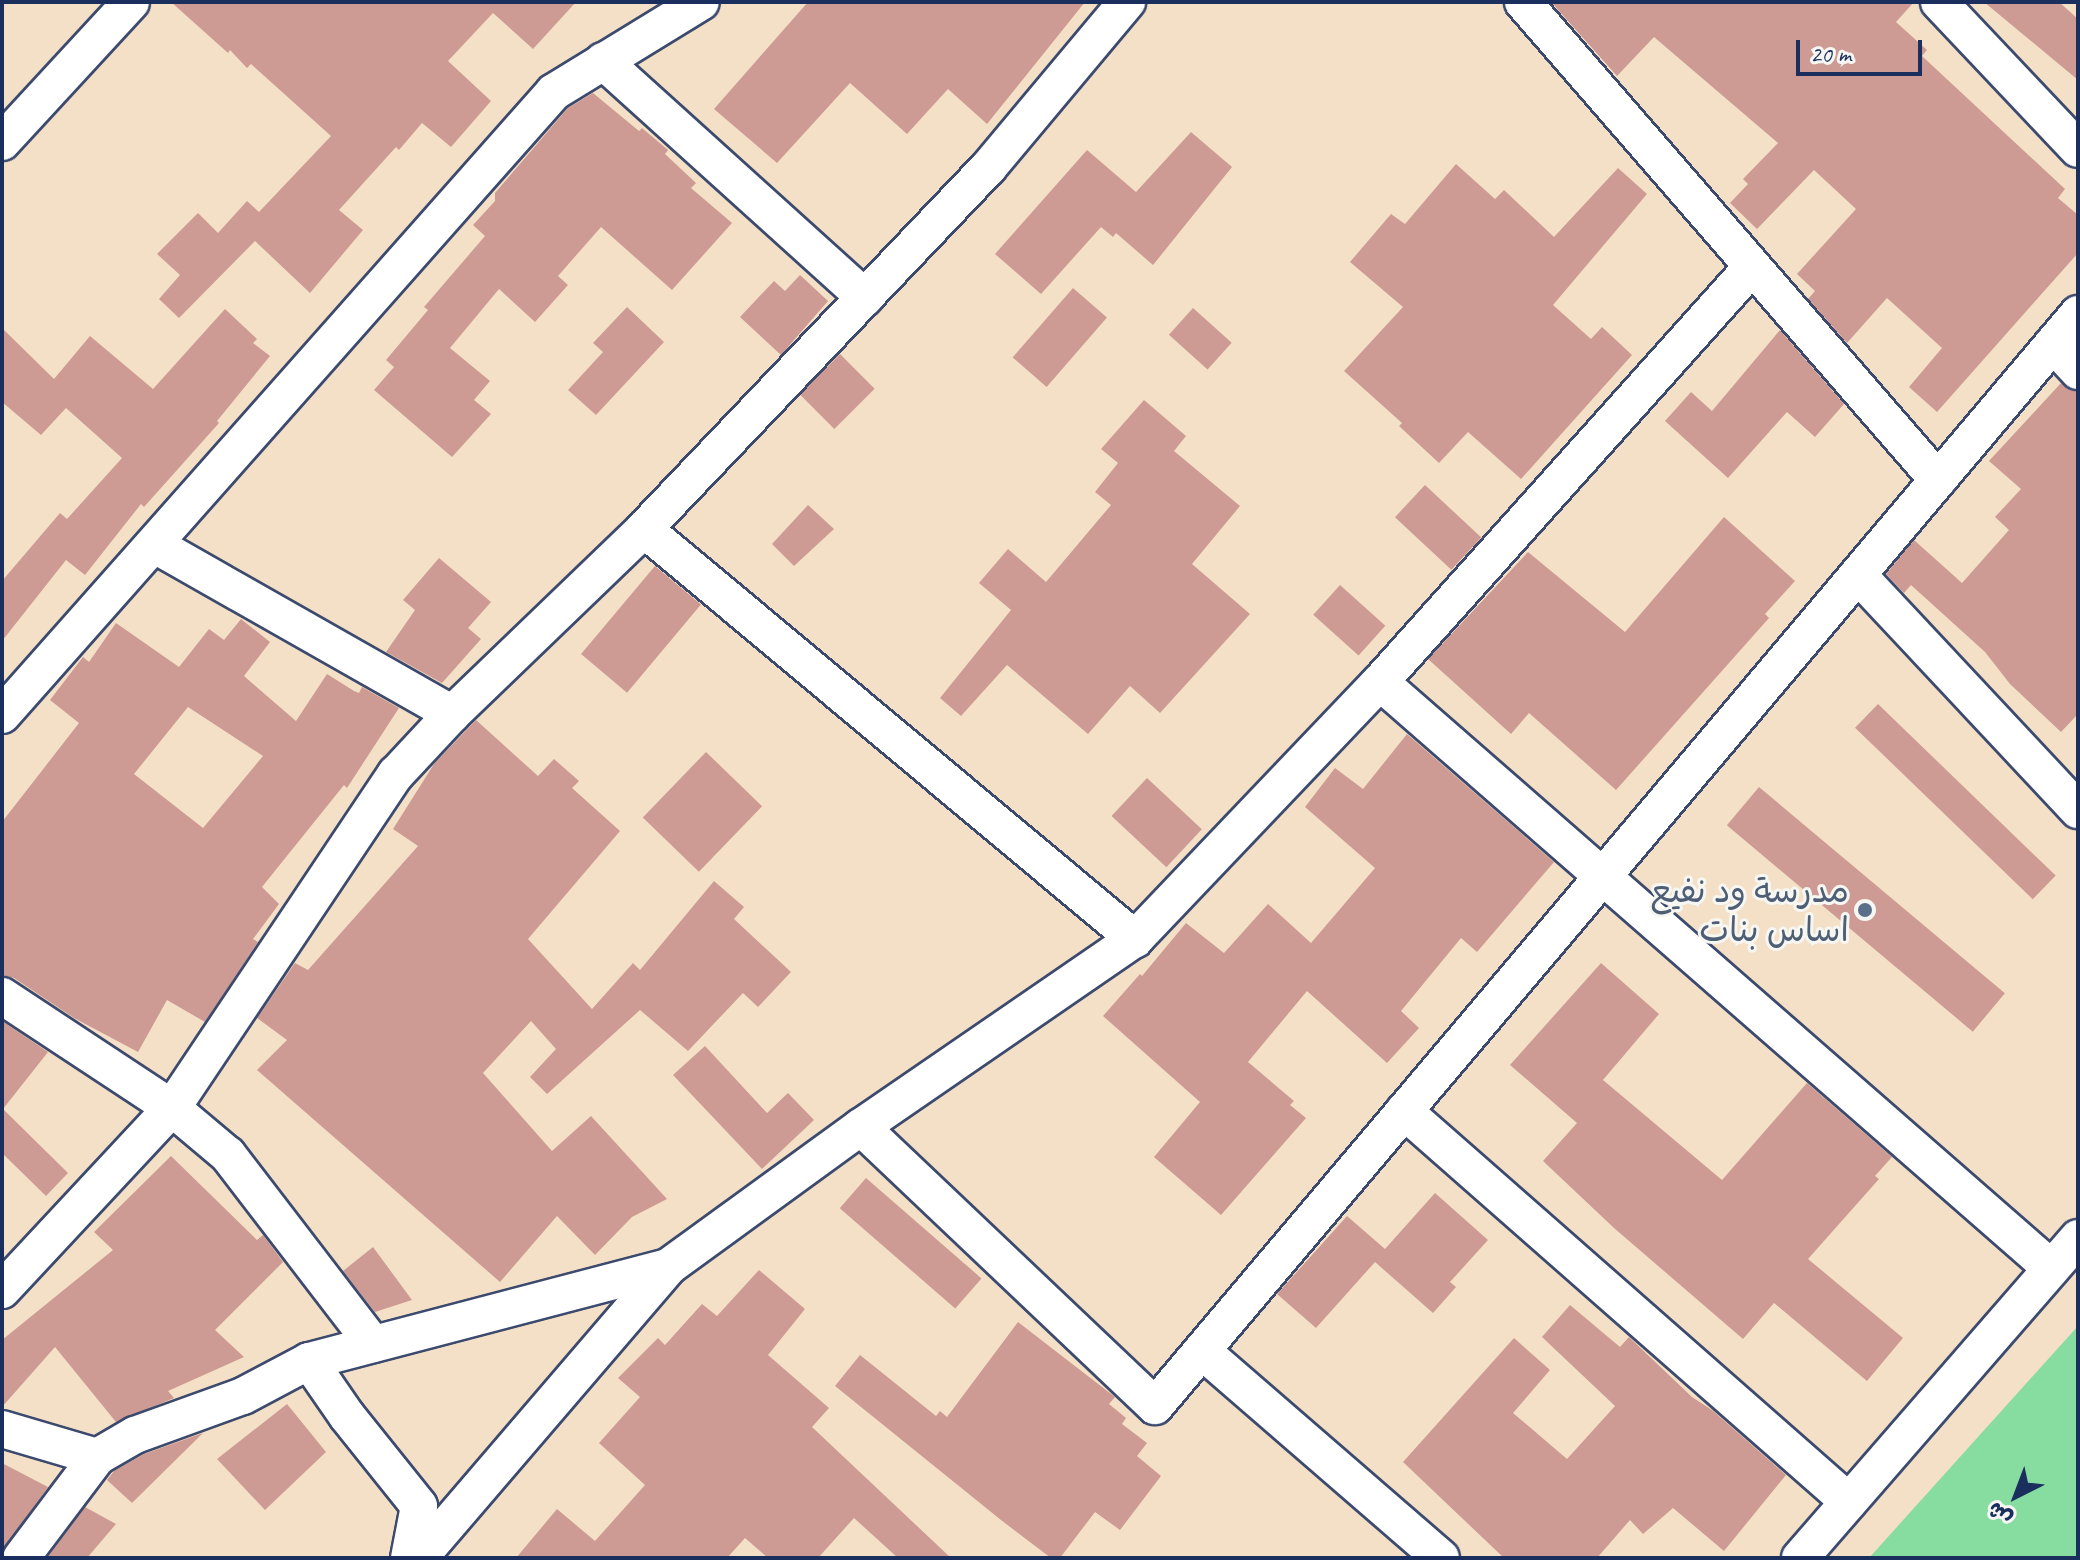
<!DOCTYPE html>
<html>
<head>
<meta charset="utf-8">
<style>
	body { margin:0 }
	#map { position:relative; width:2080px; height:1560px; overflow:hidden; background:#f4e0c7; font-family:Caveat,"Playpen Sans Arabic",sans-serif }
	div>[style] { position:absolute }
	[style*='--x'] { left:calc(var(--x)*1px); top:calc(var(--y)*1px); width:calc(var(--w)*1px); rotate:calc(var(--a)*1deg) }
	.green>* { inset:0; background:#87dc9f }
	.building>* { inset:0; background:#ce9b94; transform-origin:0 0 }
	.roads { filter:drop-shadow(2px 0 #3c4a6e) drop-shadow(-2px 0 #3c4a6e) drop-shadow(0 2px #3c4a6e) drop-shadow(0 -2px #3c4a6e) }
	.minor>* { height:36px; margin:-18px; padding:0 18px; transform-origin:18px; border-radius:18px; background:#fff }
	.dots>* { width:22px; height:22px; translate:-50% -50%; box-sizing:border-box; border:4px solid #f6f6f2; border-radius:50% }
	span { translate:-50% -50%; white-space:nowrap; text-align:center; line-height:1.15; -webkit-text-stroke:6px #f6f6f2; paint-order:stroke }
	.service-label { font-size:34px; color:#4e5e75 }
	.right { translate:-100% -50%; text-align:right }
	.frame { position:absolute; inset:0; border:4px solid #1b2f5e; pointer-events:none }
	.north { position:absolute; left:1976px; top:1456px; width:80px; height:80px; -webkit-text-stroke:6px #f6f6f2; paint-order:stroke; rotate:222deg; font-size:22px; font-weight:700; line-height:32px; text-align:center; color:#1b2f5e }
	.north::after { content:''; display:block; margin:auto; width:28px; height:36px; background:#1b2f5e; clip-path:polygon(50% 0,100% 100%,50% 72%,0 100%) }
	.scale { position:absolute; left:1796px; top:40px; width:126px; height:36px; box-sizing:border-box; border:4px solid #1b2f5e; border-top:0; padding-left:10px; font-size:24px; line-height:28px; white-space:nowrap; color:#1b2f5e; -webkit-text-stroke:6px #f6f6f2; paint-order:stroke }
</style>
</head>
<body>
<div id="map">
	<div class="green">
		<div style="clip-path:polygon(2078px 1326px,2078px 1558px,1869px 1558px)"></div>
	</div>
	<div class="building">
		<div style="clip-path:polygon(171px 2px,576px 2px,533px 49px,493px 13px,448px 61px,491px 101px,451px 147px,422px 123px,399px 150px,396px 147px,339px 210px,363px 230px,310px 293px,255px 241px,179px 318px,159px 299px,180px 275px,157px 254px,198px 213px,218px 233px,247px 201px,259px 212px,331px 136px,251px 64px,247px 68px,230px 50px,228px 53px)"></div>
		<div style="clip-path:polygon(808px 2px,1085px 2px,987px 124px,948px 89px,907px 134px,850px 83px,777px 163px,714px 109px)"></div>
		<div style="clip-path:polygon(1551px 2px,1914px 2px,1896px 22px,1927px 50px,1922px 56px,2065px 189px,2058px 198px,2078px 215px,2078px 253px,1937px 412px,1909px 387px,1942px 348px,1887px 298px,1847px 343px,1808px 299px,1815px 291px,1797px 274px,1856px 209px,1814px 170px,1757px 229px,1730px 203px,1748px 184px,1743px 179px,1778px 143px,1654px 37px,1617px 76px)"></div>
		<div style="clip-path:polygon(1984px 2px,2059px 2px,2078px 19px,2078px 80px)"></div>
		<div style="clip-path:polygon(593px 93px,639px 131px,642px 128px,668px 150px,665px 154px,696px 183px,691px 188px,732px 223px,672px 290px,601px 227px,558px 276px,568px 285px,535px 322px,499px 289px,450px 348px,490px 381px,474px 400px,491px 414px,452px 457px,374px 390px,394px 367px,386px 360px,428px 310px,424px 307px,485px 236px,473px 225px,495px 201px,495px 193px,568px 108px)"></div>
		<div style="clip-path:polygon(1191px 132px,1232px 167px,1153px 265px,1116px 233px,1113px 237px,1101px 227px,1041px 294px,995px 254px,1087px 150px,1136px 192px)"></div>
		<div style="clip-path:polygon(1456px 164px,1495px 199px,1504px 190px,1554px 237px,1618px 168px,1647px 194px,1553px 305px,1591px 339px,1602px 327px,1632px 355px,1521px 479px,1468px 432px,1439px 463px,1399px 426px,1402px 423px,1344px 371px,1403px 307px,1350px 262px,1391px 214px,1405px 224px)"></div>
		<div style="clip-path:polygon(800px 275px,828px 301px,781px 355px,740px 317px,774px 281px,785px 291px)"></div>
		<div style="left:1073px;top:288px;width:45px;height:92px;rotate:41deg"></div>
		<div style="clip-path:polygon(627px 307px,664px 342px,596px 415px,568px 390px,603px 352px,593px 343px)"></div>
		<div style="left:1193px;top:308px;width:52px;height:36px;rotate:42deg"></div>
		<div style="clip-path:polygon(225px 309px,257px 339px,253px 343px,270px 356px,217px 421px,219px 423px,144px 507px,141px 504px,85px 575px,66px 560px,2px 641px,2px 581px,60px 513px,67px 519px,122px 458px,66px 408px,41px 435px,2px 402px,2px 328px,54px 379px,90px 336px,153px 389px)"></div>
		<div style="clip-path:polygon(1780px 330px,1844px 404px,1815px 437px,1787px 412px,1728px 478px,1665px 421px,1691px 392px,1712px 411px)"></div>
		<div style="left:840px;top:354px;width:49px;height:57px;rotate:45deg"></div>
		<div style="clip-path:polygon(2061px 383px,2078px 391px,2078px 714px,2061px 732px,2010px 684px,1985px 652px,1911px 585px,1904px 593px,1886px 574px,1914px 540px,1962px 583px,2009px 530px,1995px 517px,2021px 489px,1989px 461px)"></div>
		<div style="clip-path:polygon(1144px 400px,1186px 436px,1174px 451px,1240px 506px,1192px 564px,1250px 614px,1160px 713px,1130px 686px,1088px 734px,1007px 665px,961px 716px,940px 698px,1011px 610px,979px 583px,1008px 549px,1046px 582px,1111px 505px,1095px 492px,1118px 463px,1101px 449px)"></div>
		<div style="left:1425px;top:485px;width:77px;height:44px;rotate:43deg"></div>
		<div style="clip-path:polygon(808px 505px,834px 529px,794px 566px,772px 544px)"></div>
		<div style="clip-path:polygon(1724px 517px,1795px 581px,1765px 614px,1769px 618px,1616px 790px,1529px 713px,1511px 734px,1428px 659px,1528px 552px,1625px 632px)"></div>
		<div style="clip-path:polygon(439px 558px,491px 602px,468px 628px,481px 639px,442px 683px,386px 652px,415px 610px,403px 600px)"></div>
		<div style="left:655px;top:566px;width:60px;height:115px;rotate:40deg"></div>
		<div style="left:1340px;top:585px;width:61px;height:40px;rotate:42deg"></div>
		<div style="clip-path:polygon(evenodd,241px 619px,270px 642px,244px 676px,296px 721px,327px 674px,354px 691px,359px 693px,362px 687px,399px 708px,347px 788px,344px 785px,262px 887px,279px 904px,253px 939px,258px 942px,205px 1022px,167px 1000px,138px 1052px,74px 1018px,14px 978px,2px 975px,2px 822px,79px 723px,50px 700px,83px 657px,89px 662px,116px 623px,179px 667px,209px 629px,224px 640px,241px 619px,188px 707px,263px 756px,203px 828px,134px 774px,188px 707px)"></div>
		<div style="left:1878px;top:704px;width:247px;height:33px;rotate:44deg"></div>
		<div style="clip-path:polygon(476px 720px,538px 776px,554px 759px,579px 781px,572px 788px,620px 831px,528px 939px,592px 1009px,633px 963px,640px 970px,714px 881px,744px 907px,734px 919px,791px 972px,758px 1007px,743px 993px,688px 1051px,640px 1010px,547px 1094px,530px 1077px,556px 1049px,531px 1021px,483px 1073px,552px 1151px,591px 1116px,667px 1199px,632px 1217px,595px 1255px,557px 1216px,500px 1282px,257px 1070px,287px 1040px,257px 1018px,295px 963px,308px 970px,418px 846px,393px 829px,434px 764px)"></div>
		<div style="clip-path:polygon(1407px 734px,1554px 862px,1477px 952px,1461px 938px,1401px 1011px,1419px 1028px,1387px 1063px,1307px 991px,1248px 1062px,1294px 1101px,1290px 1105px,1306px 1118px,1221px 1215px,1154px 1157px,1200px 1102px,1103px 1016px,1140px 974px,1142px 976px,1186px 923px,1224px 953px,1268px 904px,1311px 943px,1375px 868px,1305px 807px,1335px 768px,1363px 789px)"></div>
		<div style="left:706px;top:752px;width:78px;height:91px;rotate:44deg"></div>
		<div style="left:1147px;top:778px;width:75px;height:52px;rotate:43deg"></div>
		<div style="left:1759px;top:787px;width:321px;height:50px;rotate:40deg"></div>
		<div style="clip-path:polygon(1601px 963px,1659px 1014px,1603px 1080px,1722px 1180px,1807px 1083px,1892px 1157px,1875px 1176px,1879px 1179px,1808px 1259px,1903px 1338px,1867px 1381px,1774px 1303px,1743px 1339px,1614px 1228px,1543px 1161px,1577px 1123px,1510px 1065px)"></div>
		<div style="clip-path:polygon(2px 1021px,48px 1052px,3px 1109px,68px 1173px,46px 1196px,2px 1153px)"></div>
		<div style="clip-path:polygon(705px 1046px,767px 1113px,788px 1093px,814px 1120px,762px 1169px,673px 1075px)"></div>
		<div style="clip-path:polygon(171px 1156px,257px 1240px,263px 1235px,283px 1262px,215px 1330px,244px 1357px,168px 1391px,174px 1398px,116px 1422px,55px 1347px,2px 1407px,2px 1340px,113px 1250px,94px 1232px)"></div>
		<div style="left:866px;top:1178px;width:153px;height:40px;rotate:41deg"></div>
		<div style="clip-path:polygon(1435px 1193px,1488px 1240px,1450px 1282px,1456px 1287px,1433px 1313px,1375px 1262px,1316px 1328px,1277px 1294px,1347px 1216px,1385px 1249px)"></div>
		<div style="clip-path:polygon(373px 1247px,412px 1300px,375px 1312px,343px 1271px)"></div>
		<div style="clip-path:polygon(759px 1270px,805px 1309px,768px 1355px,829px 1408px,812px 1427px,951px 1558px,898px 1558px,854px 1518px,818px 1558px,768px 1558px,745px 1538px,727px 1558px,516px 1558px,557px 1509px,595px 1541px,645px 1485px,599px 1443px,640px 1397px,618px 1378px,658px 1338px,665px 1345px,702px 1304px,717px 1316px)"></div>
		<div style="clip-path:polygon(1570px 1305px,1620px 1347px,1629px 1337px,1692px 1397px,1712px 1410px,1786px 1475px,1724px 1551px,1673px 1508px,1643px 1534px,1630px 1520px,1597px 1558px,1504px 1558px,1403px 1462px,1514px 1338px,1550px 1370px,1513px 1413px,1567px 1459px,1615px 1406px,1542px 1337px)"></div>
		<div style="clip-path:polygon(1018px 1322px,1115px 1397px,1109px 1404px,1126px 1418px,1122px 1424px,1147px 1443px,1137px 1456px,1161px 1476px,1120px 1530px,1095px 1512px,1060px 1558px,1051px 1558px,1001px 1520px,835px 1386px,860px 1355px,936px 1416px,940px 1411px,947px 1417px)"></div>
		<div style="clip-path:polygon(287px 1404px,326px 1452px,265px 1510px,217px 1459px)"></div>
		<div style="clip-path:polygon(203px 1433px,132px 1503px,107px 1480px,114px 1471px,144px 1454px)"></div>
		<div style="clip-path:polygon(2px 1463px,48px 1487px,2px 1551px)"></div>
		<div style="clip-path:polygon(85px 1507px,116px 1524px,87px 1558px,47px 1558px)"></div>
	</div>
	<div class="roads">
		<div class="minor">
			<div style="--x:1523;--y:2;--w:633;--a:49.04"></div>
			<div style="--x:1939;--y:2;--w:202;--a:46.6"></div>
			<div style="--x:603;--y:61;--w:353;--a:42.1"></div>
			<div style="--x:2;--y:142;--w:190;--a:-47.3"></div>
			<div style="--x:2053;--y:344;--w:37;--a:47"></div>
			<div style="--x:644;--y:529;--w:640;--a:39.86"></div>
			<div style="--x:155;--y:545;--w:342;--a:29.6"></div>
			<div style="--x:1858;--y:575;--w:322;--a:46.9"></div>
			<div style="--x:1380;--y:682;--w:891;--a:41.13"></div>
			<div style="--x:2;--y:715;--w:832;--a:-48.46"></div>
			<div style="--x:554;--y:92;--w:172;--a:-31.5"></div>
			<div style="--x:2;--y:996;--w:204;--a:33.4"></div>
			<div style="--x:172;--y:1108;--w:73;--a:40"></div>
			<div style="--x:228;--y:1155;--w:238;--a:52.5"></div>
			<div style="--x:1404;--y:1111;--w:592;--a:41.3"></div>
			<div style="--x:861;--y:1127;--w:405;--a:43.5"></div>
			<div style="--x:1155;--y:1406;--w:1430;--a:-49.79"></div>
			<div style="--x:2;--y:1290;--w:249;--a:-47"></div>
			<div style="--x:172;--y:1108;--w:402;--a:-56.2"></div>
			<div style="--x:396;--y:774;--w:82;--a:-47"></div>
			<div style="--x:452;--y:714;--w:267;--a:-43.9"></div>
			<div style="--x:644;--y:529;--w:499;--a:-46.4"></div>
			<div style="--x:988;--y:168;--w:217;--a:-50.1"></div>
			<div style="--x:1202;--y:1351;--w:316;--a:40.9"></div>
			<div style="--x:309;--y:1361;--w:371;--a:-14.7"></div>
			<div style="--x:2;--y:1429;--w:99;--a:16.4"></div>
			<div style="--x:21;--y:1558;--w:126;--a:-53"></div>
			<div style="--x:97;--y:1457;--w:44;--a:-30.1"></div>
			<div style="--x:135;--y:1435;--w:115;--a:-19.9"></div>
			<div style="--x:243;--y:1396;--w:75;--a:-27.9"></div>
			<div style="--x:309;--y:1361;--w:67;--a:55.4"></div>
			<div style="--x:347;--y:1416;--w:115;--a:51.3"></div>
			<div style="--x:419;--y:1506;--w:53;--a:100.9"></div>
			<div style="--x:419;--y:1558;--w:383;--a:-49.4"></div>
			<div style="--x:668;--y:1267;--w:238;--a:-36"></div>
			<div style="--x:861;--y:1127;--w:332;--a:-34.5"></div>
			<div style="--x:1135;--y:939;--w:355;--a:-46.4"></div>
			<div style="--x:1380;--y:682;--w:557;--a:-48.13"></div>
			<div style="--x:1800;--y:1558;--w:424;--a:-49"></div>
		</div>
	</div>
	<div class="dots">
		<div style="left:1865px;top:910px;background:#5c6f8a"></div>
	</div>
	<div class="service-label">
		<span class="right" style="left:1849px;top:910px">مدرسة ود نفيع<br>اساس بنات</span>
	</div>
	<div class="frame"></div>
	<div class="north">ش</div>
	<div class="scale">20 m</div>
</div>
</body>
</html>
